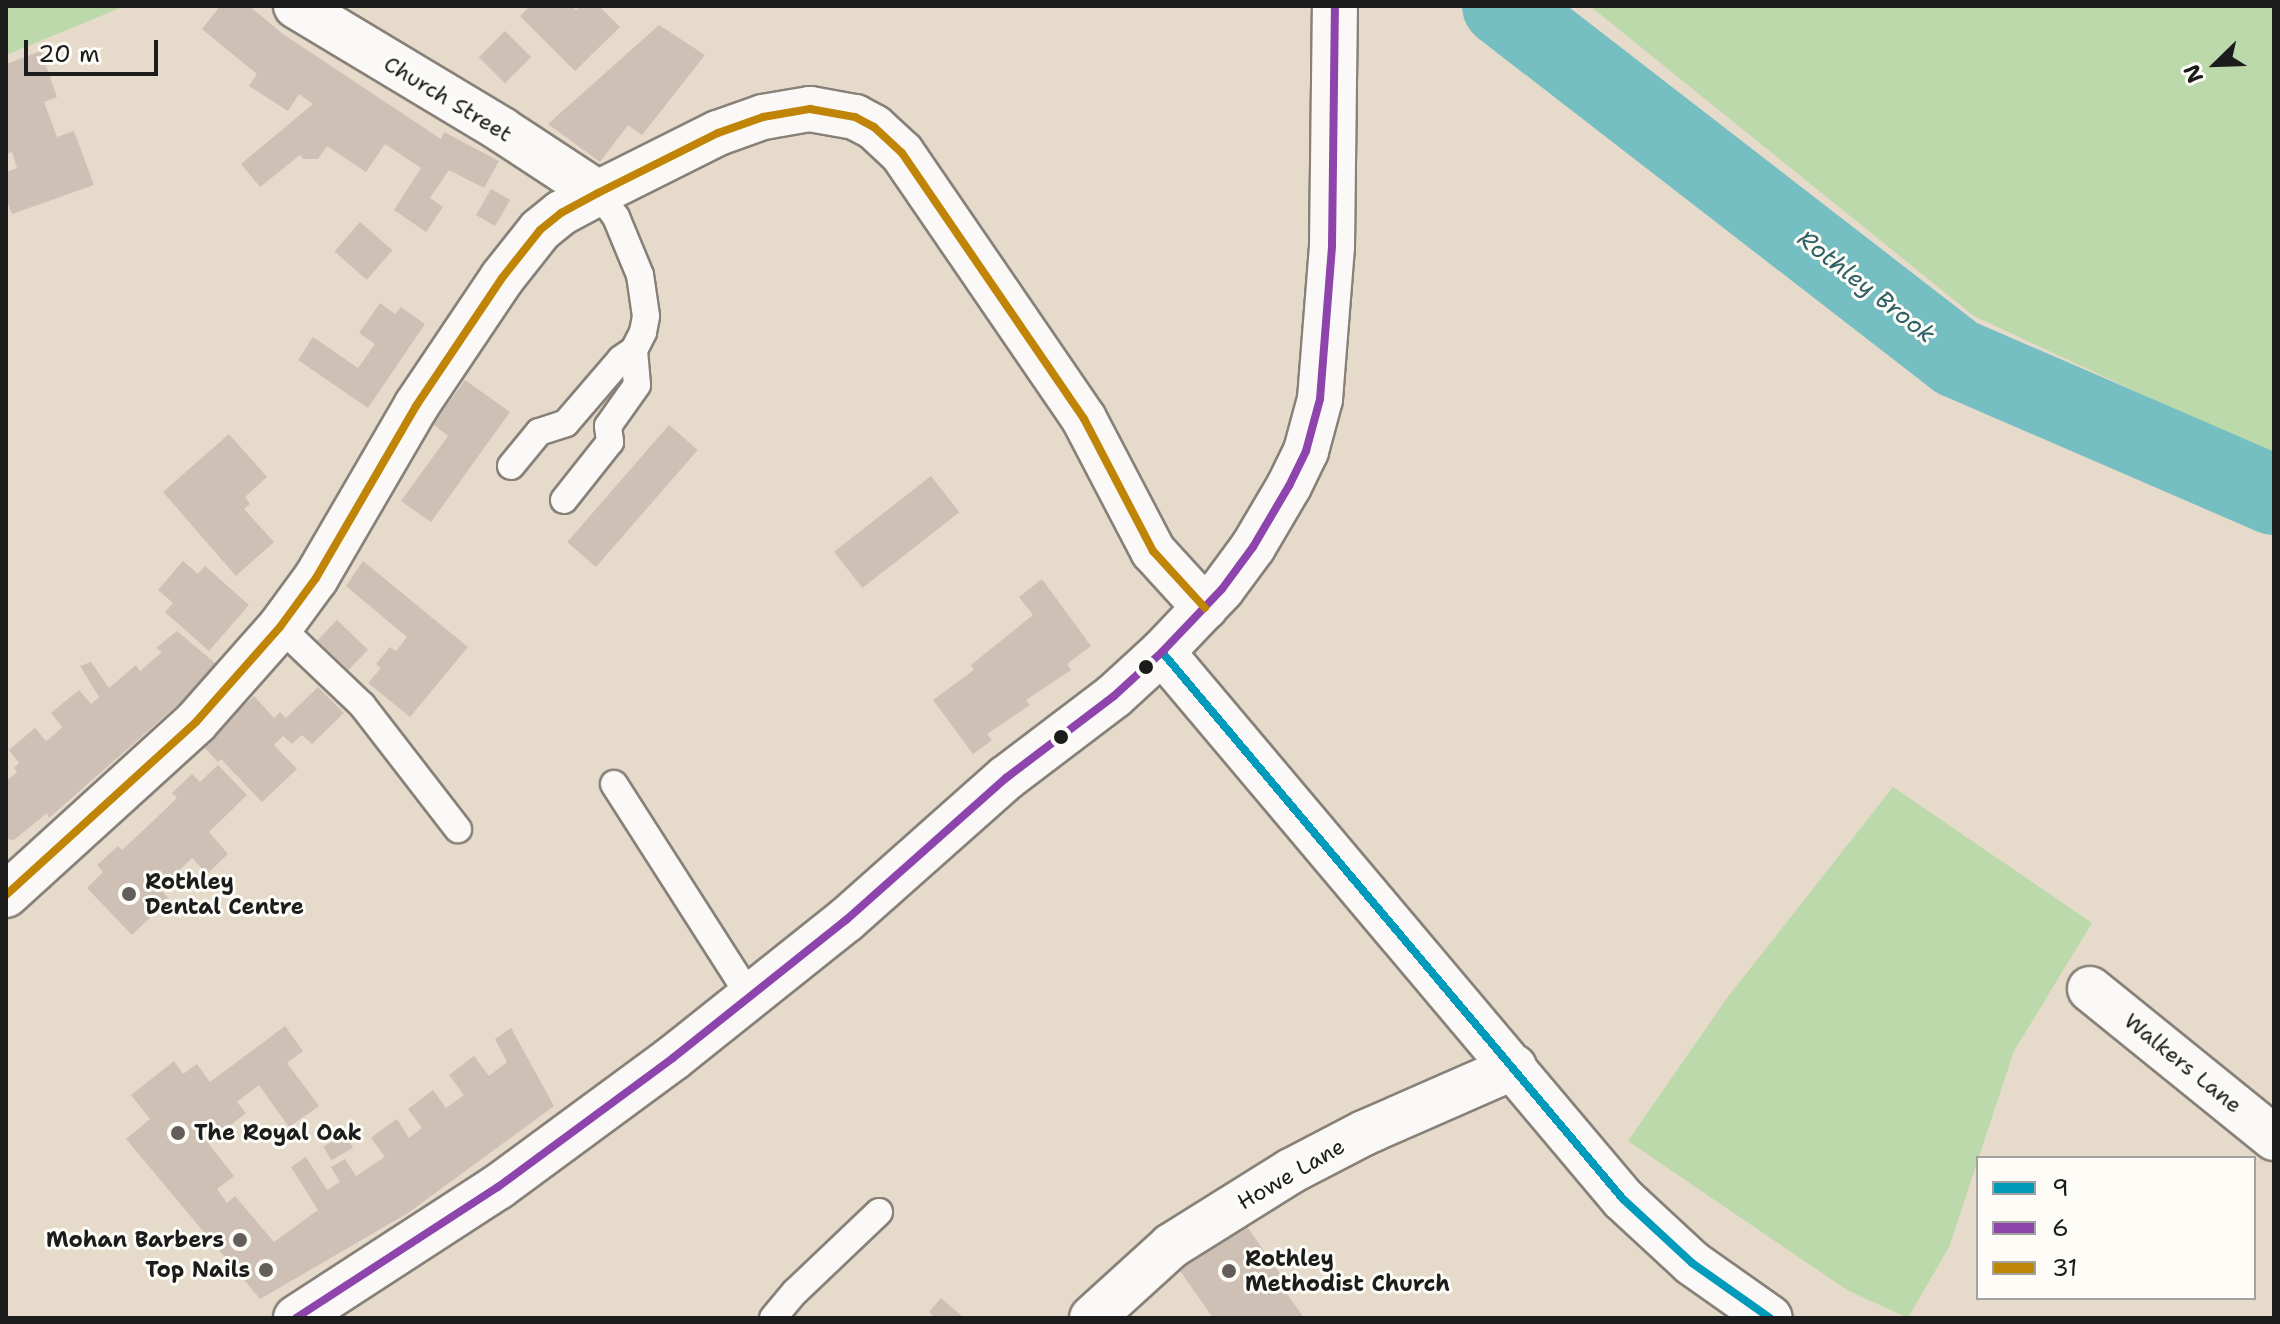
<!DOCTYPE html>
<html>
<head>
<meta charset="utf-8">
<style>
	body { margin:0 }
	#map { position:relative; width:2280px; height:1324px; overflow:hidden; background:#e6daca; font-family:"Shantell Sans",sans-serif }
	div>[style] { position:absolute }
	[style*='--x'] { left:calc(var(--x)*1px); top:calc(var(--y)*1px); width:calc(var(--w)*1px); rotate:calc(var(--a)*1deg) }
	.green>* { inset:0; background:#bbd9aa }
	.river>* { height:80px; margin:-40px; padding:0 40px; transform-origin:40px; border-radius:40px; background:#75bfc3 }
	.building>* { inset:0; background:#cec0b5; transform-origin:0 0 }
	.roads { filter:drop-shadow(2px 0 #878179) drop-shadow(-2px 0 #878179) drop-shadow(0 2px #878179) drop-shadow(0 -2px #878179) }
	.service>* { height:26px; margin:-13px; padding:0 13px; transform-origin:13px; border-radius:13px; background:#fbf9f7 }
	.minor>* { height:44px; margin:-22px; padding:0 22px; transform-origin:22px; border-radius:22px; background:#fbf9f7 }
	.tertiary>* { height:44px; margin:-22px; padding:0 22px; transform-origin:22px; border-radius:22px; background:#fbf9f7 }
	.bus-1>* { height:8px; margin:-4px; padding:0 4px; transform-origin:4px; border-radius:4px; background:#039bbc }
	.bus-2>* { height:8px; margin:-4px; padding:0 4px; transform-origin:4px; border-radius:4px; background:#8e44ad }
	.bus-3>* { height:8px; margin:-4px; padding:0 4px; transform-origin:4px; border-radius:4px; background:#c08407 }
	.dots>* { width:22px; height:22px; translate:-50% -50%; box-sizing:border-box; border:4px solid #fdfcf7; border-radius:50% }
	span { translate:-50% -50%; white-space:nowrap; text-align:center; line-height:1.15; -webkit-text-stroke:6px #fdfcf7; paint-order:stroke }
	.street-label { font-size:22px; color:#1c1c1c }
	.poi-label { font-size:22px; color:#1c1c1c; font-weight:700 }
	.left { translate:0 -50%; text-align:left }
	.right { translate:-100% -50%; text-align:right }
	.water-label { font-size:24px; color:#2e6066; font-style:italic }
	.frame { position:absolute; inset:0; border:8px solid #1c1c1c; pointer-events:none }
	.legend { position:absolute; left:1976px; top:1156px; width:280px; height:144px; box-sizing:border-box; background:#fdfcf7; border:2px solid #a3a29f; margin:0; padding:10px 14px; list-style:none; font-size:24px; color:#1c1c1c }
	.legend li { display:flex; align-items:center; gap:16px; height:40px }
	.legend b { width:40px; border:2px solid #a3a29f }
	.north { position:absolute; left:2176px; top:24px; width:80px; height:80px; -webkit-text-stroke:6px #fdfcf7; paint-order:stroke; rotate:247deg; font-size:22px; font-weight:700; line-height:32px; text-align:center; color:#1c1c1c }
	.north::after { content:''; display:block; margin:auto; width:28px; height:36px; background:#1c1c1c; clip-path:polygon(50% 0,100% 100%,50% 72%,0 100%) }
	.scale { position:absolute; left:24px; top:40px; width:134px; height:36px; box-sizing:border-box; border:4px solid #1c1c1c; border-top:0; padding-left:10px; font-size:24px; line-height:28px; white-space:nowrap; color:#1c1c1c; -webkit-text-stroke:6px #fdfcf7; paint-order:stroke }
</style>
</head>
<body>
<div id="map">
	<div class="green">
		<div style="clip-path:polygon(6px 6px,125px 6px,6px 55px)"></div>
		<div style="clip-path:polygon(1590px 6px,2274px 6px,2274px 456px,1974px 316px)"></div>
		<div style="clip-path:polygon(1893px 787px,2092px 923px,2014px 1051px,1949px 1247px,1908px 1318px,1847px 1290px,1628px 1141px,1727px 998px)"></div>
	</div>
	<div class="river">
		<div style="--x:1502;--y:6;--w:575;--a:37.73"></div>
		<div style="--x:1957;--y:358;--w:345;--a:23.4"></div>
	</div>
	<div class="building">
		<div style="clip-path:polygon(220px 6px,249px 6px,283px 34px,441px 139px,444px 132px,499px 161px,484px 188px,449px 170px,430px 198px,443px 207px,426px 232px,394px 210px,421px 168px,385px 144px,366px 172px,327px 146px,318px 159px,303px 159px,300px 155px,260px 187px,241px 164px,313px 104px,299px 94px,288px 111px,249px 86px,257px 74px,202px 29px)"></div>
		<div style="clip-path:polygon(530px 6px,572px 6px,576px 10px,580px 6px,599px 6px,620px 27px,575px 71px,520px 16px)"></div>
		<div style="clip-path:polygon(659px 25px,705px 55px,642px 135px,628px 125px,600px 162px,548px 124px)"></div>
		<div style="left:505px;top:31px;width:37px;height:37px;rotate:45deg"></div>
		<div style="clip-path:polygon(41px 51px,57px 97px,44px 102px,57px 137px,74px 131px,94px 185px,12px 214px,6px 198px,6px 172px,17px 168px,12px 152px,6px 154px,6px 64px)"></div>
		<div style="left:491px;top:189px;width:22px;height:30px;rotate:30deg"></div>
		<div style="left:360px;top:222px;width:43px;height:39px;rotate:41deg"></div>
		<div style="clip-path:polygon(380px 303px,395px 314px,401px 307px,425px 324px,368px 408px,298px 360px,313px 337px,358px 368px,375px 344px,359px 333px)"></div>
		<div style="clip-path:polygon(465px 380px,510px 412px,431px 522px,401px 501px,448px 436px,433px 424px)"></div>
		<div style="left:669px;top:425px;width:38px;height:155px;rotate:41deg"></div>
		<div style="clip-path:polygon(229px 434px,267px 477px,245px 497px,250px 504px,244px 509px,274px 542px,236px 576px,163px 492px)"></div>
		<div style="left:931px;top:476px;width:46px;height:123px;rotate:52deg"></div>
		<div style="clip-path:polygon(183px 561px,198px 574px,205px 566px,249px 605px,209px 651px,165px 612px,173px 603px,158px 590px)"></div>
		<div style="clip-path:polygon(363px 561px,468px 647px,410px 717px,368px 683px,381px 668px,376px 664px,390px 647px,396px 651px,407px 637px,346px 586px)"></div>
		<div style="clip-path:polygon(1042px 579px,1091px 646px,1067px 664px,1071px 670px,1026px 700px,1030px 705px,987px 734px,992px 740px,973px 754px,933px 700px,974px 670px,971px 665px,1033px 615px,1019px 597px)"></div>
		<div style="left:337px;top:620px;width:43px;height:28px;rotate:44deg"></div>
		<div style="clip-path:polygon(177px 631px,216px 664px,190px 694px,49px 818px,47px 813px,14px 840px,6px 839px,6px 774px,9px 779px,17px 772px,14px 768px,19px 763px,9px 750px,35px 728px,46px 741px,55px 734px,62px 727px,51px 713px,79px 690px,91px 704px,99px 697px,80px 666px,91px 662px,109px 688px,136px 665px,140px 671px,162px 652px,156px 648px)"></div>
		<div style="clip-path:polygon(318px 687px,344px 713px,312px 744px,302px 735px,292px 744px,283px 736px,274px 745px,297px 769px,262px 802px,221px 759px,218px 762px,202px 745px,254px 696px,274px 718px,280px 712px,286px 718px)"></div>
		<div style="clip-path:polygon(218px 765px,247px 795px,209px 832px,228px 854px,207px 874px,192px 858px,160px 889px,169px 899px,132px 935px,87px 888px,103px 872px,97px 865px,118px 846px,122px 850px,150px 824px,177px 798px,172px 793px,192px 774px,200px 782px)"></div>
		<div style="clip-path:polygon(285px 1026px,303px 1051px,287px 1063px,319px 1106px,289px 1127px,259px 1085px,237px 1102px,246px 1113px,208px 1143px,234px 1176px,217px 1189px,227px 1203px,235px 1196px,274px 1242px,318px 1210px,291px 1167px,306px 1157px,327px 1190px,340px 1182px,331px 1167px,345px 1159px,356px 1176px,385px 1157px,371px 1138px,384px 1128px,397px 1119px,409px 1138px,422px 1128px,408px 1109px,433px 1090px,446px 1108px,464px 1095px,449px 1075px,474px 1056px,489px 1076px,507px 1062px,495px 1039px,511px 1028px,554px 1106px,408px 1213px,260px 1299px,126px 1139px,150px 1119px,131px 1095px,174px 1061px,183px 1074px,197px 1064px,210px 1082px)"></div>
		<div style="left:345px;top:1134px;width:16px;height:25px;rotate:60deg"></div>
		<div style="clip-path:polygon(1244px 1222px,1280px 1274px,1275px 1277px,1304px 1318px,1213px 1318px,1178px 1268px)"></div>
		<div style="clip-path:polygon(941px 1298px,964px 1318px,935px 1318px,929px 1312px)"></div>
	</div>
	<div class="roads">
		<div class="service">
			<div style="--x:511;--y:466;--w:44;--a:-50.5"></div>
			<div style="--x:539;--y:432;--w:28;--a:-18"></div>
			<div style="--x:566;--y:423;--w:84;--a:-49.3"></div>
			<div style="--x:621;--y:359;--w:16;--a:-35"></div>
			<div style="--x:634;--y:350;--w:20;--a:-63"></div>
			<div style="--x:643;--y:332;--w:16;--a:-79"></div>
			<div style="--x:646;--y:316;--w:41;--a:-98.3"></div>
			<div style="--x:640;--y:275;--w:63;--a:-112.5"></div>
			<div style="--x:616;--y:217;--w:30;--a:-127"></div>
			<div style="--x:564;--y:500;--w:74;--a:-51.6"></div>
			<div style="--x:610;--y:442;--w:16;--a:-97"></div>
			<div style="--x:608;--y:426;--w:50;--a:-54.7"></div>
			<div style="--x:637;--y:385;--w:35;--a:-95"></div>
			<div style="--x:280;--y:627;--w:113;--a:43.6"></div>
			<div style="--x:362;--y:705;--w:157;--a:52.3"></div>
			<div style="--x:614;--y:784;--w:253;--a:57.4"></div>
			<div style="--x:773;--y:1318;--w:34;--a:-50"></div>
			<div style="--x:795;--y:1292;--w:116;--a:-43.6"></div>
		</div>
		<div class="minor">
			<div style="--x:296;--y:6;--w:240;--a:31"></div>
			<div style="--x:502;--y:130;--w:115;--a:33.3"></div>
			<div style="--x:6;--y:895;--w:257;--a:-42.3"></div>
			<div style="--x:196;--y:722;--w:127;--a:-48.5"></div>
			<div style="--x:280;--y:627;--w:61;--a:-53.7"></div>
			<div style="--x:316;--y:578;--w:199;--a:-59.8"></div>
			<div style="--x:416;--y:406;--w:154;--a:-56.1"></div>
			<div style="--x:502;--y:278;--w:61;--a:-51.6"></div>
			<div style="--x:540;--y:230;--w:27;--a:-39"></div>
			<div style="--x:561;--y:213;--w:42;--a:-28.4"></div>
			<div style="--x:598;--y:193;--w:134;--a:-26.6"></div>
			<div style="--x:718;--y:133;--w:48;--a:-19.6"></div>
			<div style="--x:763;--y:117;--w:48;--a:-9.7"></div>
			<div style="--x:810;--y:109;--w:46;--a:10.1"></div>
			<div style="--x:855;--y:117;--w:21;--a:28"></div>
			<div style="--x:874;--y:127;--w:38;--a:43"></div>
			<div style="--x:902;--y:153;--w:322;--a:55.6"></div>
			<div style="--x:1084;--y:419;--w:149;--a:62.4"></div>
			<div style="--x:1153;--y:551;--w:77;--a:47.6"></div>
			<div style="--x:2090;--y:989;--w:237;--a:39"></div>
			<div style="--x:1092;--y:1318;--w:107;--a:-42.3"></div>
			<div style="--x:1171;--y:1246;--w:142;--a:-32"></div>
			<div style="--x:1291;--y:1171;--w:82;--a:-27.5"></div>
			<div style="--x:1364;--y:1133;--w:164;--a:-23.7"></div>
		</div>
		<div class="tertiary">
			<div style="--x:1162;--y:652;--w:715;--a:49.88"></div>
			<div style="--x:1623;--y:1199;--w:94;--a:42.8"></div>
			<div style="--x:1692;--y:1263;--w:95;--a:35.2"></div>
			<div style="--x:296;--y:1318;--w:241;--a:-33"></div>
			<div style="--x:498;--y:1187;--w:217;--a:-36.4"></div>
			<div style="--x:673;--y:1058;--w:221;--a:-38.6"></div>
			<div style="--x:846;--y:920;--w:214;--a:-41.6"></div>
			<div style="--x:1006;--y:778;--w:136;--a:-37.2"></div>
			<div style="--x:1114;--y:696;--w:65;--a:-42.5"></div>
			<div style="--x:1162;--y:652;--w:87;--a:-46.4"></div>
			<div style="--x:1222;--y:589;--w:52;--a:-53.6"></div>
			<div style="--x:1253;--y:547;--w:71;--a:-59.5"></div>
			<div style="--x:1289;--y:486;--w:39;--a:-64"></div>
			<div style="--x:1306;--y:451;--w:54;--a:-74.9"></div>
			<div style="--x:1320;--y:399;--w:153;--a:-85.5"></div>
			<div style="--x:1332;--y:246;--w:240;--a:-89.3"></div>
		</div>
	</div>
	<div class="bus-1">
		<div style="--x:1162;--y:652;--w:715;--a:49.88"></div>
		<div style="--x:1623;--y:1199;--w:94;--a:42.8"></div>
		<div style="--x:1692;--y:1263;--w:95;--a:35.2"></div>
	</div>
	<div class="bus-2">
		<div style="--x:296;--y:1318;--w:241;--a:-33"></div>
		<div style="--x:498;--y:1187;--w:217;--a:-36.4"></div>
		<div style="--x:673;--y:1058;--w:221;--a:-38.6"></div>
		<div style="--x:846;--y:920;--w:214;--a:-41.6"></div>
		<div style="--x:1006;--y:778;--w:136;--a:-37.2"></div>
		<div style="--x:1114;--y:696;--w:65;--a:-42.5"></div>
		<div style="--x:1162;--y:652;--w:87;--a:-46.4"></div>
		<div style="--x:1222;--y:589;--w:52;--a:-53.6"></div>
		<div style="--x:1253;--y:547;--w:71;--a:-59.5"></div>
		<div style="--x:1289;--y:486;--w:39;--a:-64"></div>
		<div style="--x:1306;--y:451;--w:54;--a:-74.9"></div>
		<div style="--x:1320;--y:399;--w:153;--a:-85.5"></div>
		<div style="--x:1332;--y:246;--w:240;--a:-89.3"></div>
	</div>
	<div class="bus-3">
		<div style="--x:6;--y:895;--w:257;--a:-42.3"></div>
		<div style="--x:196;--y:722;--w:127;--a:-48.5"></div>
		<div style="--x:280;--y:627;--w:61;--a:-53.7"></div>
		<div style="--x:316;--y:578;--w:199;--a:-59.8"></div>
		<div style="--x:416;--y:406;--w:154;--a:-56.1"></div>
		<div style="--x:502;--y:278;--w:61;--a:-51.6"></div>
		<div style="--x:540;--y:230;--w:27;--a:-39"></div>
		<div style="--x:561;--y:213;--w:42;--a:-28.4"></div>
		<div style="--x:598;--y:193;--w:134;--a:-26.6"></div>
		<div style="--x:718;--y:133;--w:48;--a:-19.6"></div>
		<div style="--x:763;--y:117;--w:48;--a:-9.7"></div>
		<div style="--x:810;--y:109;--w:46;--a:10.1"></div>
		<div style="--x:855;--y:117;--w:21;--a:28"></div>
		<div style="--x:874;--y:127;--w:38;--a:43"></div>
		<div style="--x:902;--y:153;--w:322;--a:55.6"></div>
		<div style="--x:1084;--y:419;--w:149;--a:62.4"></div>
		<div style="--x:1153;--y:551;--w:77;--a:47.6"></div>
	</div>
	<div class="dots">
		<div style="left:1146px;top:667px;background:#1c1c1c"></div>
		<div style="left:1061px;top:737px;background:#1c1c1c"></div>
		<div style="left:129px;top:894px;background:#635e59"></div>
		<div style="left:178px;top:1133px;background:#635e59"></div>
		<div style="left:240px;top:1240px;background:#635e59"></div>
		<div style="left:266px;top:1270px;background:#635e59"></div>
		<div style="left:1229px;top:1271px;background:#635e59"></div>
	</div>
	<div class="street-label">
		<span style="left:448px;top:99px;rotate:31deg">Church Street</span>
		<span style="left:2183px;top:1063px;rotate:39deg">Walkers Lane</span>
		<span style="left:1291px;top:1174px;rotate:-30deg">Howe Lane</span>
	</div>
	<div class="poi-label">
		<span class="left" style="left:145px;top:894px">Rothley<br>Dental Centre</span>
		<span class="left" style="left:194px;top:1133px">The Royal Oak</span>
		<span class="right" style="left:224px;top:1240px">Mohan Barbers</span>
		<span class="left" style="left:1245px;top:1271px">Rothley<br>Methodist Church</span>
		<span class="right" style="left:250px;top:1270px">Top Nails</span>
	</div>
	<div class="water-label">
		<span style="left:1866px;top:287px;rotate:38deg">Rothley Brook</span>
	</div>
	<div class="frame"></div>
	<ul class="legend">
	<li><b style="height:10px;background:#039bbc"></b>9</li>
	<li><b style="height:10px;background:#8e44ad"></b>6</li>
	<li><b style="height:10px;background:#c08407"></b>31</li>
	</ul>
	<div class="north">N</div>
	<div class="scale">20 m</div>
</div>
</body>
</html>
